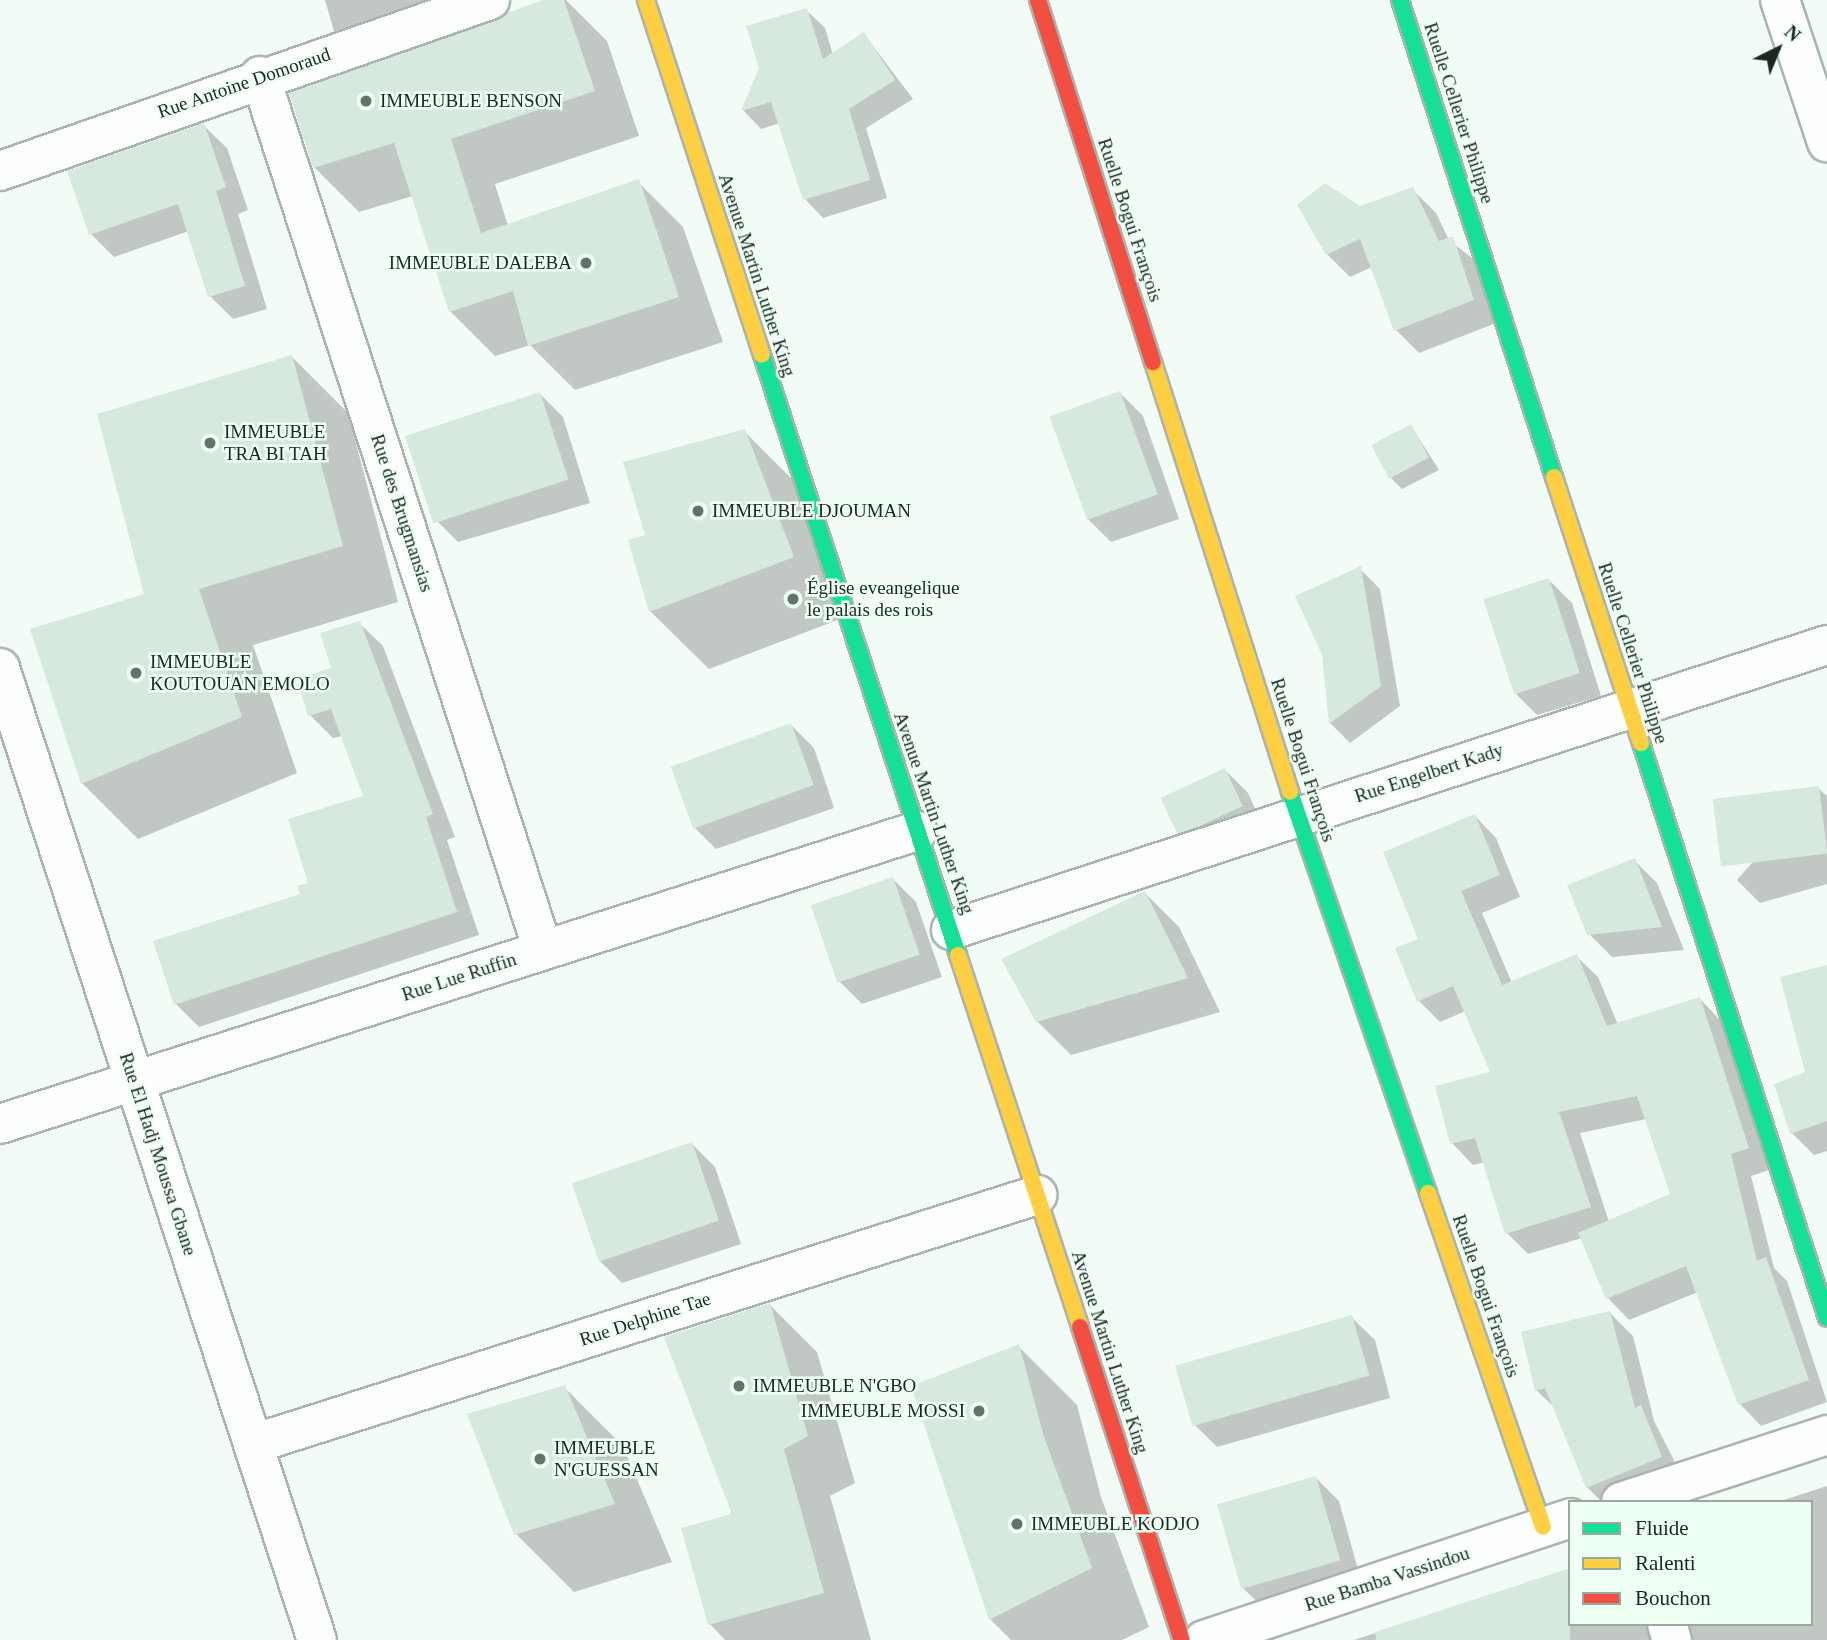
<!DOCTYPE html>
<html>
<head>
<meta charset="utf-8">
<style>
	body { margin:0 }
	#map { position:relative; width:1827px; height:1640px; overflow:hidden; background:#f2fbf5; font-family:Georgia,serif }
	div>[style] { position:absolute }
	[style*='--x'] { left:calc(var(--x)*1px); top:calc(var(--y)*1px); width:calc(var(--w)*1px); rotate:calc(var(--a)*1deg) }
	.shadow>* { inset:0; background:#0003 }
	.building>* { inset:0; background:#d7e9de; transform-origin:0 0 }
	.roads { filter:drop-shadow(2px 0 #aab4ae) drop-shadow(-2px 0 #aab4ae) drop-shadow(0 2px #aab4ae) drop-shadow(0 -2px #aab4ae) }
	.street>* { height:38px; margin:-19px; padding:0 19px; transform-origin:19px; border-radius:19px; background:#fdfefe }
	.fast>* { height:16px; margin:-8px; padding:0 8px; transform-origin:8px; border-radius:8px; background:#16e098 }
	.slow>* { height:16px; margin:-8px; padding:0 8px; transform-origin:8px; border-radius:8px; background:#ffcf43 }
	.jam>* { height:16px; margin:-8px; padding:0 8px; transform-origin:8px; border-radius:8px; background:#f24e42 }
	.dots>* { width:19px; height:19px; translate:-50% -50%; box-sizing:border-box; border:4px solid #eefff4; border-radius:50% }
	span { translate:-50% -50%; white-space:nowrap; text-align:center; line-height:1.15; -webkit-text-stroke:5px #eefff4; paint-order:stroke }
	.street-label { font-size:19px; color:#1c2720 }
	.poi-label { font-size:19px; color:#1c2720 }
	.left { translate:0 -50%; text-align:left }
	.right { translate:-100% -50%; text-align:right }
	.legend { position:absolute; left:1568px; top:1500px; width:245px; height:126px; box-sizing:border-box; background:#eefff4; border:2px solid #9aa99f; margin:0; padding:9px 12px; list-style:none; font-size:21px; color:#1c2720 }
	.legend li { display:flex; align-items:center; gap:14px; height:35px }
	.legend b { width:35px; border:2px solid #9aa99f }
	.north { position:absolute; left:1743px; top:14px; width:70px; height:70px; -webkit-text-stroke:5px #eefff4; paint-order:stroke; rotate:43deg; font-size:19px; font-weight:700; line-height:28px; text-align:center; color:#1c2720 }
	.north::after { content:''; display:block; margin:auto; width:24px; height:32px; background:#1c2720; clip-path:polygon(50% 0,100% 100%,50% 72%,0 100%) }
</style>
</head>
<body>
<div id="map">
	<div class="shadow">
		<div style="clip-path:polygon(325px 0,441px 0,357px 54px,334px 31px)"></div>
		<div style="clip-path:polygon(549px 0,566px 0,607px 41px,639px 136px,495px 184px,508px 226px,638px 182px,683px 227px,723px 342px,575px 390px,530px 345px,495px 356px,450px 311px,413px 196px,359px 212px,314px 167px)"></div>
		<div style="clip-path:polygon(806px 10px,825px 28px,833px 55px,864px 34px,913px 99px,866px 128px,887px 198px,823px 218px,805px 199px,780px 123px,761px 129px,744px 111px,760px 68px)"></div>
		<div style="clip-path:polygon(203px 125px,227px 148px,248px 210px,238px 214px,267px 309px,233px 319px,210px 296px,189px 231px,114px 257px,91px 234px)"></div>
		<div style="clip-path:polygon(1413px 190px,1436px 213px,1449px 240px,1476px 261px,1496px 323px,1419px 353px,1396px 330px,1372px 267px,1350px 277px,1327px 254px,1360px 208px)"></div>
		<div style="clip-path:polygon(292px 357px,348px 413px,398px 602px,253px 645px,297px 773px,138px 839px,82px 783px,146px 595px)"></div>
		<div style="clip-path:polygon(1120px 393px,1143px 416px,1179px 519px,1111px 542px,1088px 519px)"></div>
		<div style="clip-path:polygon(540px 394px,563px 417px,590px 503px,458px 542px,435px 519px)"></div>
		<div style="clip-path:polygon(1411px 426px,1439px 470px,1402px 489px,1391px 478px)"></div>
		<div style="clip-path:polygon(744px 431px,802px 489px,851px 615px,709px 669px,650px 611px,647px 536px)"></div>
		<div style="clip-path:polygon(1360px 569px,1380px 589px,1400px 706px,1350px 743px,1330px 723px,1324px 654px)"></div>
		<div style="clip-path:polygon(1549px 580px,1572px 603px,1601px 696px,1537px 715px,1514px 692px)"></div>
		<div style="clip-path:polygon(359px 623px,383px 646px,455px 837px,447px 840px,479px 935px,199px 1027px,176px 1004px,302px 895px,365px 797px,342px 736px,333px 738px,310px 715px)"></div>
		<div style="clip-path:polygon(791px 725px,814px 748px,834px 808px,716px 849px,693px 826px)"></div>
		<div style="clip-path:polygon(1225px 770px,1248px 793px,1264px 829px,1201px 856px,1178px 833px)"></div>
		<div style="clip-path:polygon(1818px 788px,1827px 796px,1827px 884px,1760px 903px,1737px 880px)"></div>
		<div style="clip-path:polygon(evenodd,1475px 816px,1496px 838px,1520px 897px,1482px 913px,1512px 983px,1576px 956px,1598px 977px,1618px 1025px,1700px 999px,1721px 1021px,1769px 1170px,1751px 1176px,1774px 1268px,1787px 1281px,1827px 1402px,1761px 1426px,1740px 1404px,1698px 1292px,1629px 1320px,1608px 1298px,1582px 1238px,1528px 1254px,1507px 1233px,1485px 1162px,1473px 1165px,1452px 1143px,1493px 1073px,1466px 1011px,1440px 1022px,1419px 1001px,1421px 940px,1475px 816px,1646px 1119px,1673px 1195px,1609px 1222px,1580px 1133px,1646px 1119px)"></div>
		<div style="clip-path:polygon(1634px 860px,1657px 883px,1684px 950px,1612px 957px,1589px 934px)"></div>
		<div style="clip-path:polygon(893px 879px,916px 902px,942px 977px,862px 1004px,839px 981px)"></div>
		<div style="clip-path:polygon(1145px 893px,1179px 927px,1220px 1012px,1071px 1055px,1037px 1021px)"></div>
		<div style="clip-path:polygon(1827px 967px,1827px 1151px,1814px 1155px,1792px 1133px)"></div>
		<div style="clip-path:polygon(692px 1144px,715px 1167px,741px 1244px,622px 1283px,599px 1260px)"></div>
		<div style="clip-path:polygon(770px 1305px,817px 1352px,855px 1483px,830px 1496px,871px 1640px,725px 1640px,710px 1624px)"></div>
		<div style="clip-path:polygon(1610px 1313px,1633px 1336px,1654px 1421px,1684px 1480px,1631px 1502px,1602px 1502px,1587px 1487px,1556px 1409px,1536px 1390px)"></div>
		<div style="clip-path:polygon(1351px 1317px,1375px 1340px,1390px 1398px,1217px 1447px,1194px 1424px)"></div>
		<div style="clip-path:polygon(1018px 1346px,1077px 1405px,1101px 1497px,1149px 1627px,1122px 1640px,1011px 1640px,990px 1619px)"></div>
		<div style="clip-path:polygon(564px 1387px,623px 1446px,672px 1562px,574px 1592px,516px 1534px)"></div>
		<div style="clip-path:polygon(1316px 1478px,1339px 1501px,1362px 1584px,1266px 1611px,1243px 1588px)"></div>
		<div style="clip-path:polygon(1827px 1486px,1827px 1640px,1354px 1640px,1570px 1570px,1570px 1624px,1811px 1624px,1811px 1502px,1777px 1502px)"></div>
	</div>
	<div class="building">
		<div style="clip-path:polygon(543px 0,564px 0,595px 91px,451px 139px,481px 233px,639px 179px,679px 297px,528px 346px,513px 291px,449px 312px,394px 143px,313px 168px,289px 93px)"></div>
		<div style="clip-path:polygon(807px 8px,823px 59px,864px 32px,895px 80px,849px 109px,870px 180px,803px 200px,771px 102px,741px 111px,759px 68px,746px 26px)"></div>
		<div style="clip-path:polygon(204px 123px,226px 187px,216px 191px,245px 286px,208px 297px,178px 204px,89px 235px,67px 171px)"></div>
		<div style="clip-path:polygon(1325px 183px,1360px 206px,1413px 187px,1439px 241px,1453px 236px,1474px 300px,1394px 331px,1360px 239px,1326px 255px,1297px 205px)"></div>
		<div style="clip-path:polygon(292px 355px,343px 546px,199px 589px,242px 717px,81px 784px,30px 629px,144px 594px,97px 414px)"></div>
		<div style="left:1120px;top:391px;width:110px;height:75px;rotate:70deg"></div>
		<div style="left:540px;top:392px;width:92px;height:142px;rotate:72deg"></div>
		<div style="left:1411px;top:424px;width:38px;height:45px;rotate:62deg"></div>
		<div style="clip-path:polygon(745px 429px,794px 557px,649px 612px,628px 540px,645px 535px,623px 462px)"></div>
		<div style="clip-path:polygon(1361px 566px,1381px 686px,1329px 724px,1322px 655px,1295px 596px)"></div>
		<div style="left:1549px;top:578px;width:100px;height:69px;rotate:72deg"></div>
		<div style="clip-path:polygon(360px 621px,433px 814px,426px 817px,457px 912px,174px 1005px,153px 941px,300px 894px,297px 886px,308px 883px,288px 819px,363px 796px,331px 709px,308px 716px,297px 679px,331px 668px,320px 633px)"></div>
		<div style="left:791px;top:723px;width:66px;height:128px;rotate:70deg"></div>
		<div style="left:1225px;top:768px;width:42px;height:71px;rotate:65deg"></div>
		<div style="left:1819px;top:786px;width:68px;height:107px;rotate:83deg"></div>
		<div style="clip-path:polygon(1475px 814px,1500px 875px,1461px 891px,1502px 985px,1577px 954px,1607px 1026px,1700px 997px,1749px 1148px,1731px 1154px,1757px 1261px,1766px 1257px,1809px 1380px,1738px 1405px,1686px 1266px,1606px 1299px,1578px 1233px,1670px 1194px,1637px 1096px,1559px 1112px,1591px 1207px,1505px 1234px,1475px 1138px,1450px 1144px,1435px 1086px,1490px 1072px,1453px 986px,1417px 1002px,1395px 948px,1418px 939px,1383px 852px)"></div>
		<div style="clip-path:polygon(1635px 858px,1662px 927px,1587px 935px,1567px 885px)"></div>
		<div style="left:893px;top:877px;width:82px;height:87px;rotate:71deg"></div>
		<div style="clip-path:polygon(1145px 891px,1188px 978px,1036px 1022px,1001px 959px)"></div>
		<div style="clip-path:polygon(1827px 965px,1827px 1121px,1790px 1134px,1774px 1084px,1805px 1072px,1780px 977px)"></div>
		<div style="left:692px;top:1142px;width:83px;height:127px;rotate:71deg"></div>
		<div style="clip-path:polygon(770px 1303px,808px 1436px,784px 1449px,824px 1593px,708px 1625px,681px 1528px,732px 1514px,664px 1337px)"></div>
		<div style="clip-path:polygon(1610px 1311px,1635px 1408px,1641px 1405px,1662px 1457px,1586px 1488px,1545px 1388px,1535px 1391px,1521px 1332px)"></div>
		<div style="left:1352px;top:1315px;width:63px;height:184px;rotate:74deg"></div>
		<div style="clip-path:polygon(1019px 1344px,1044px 1437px,1092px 1568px,989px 1620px,911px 1386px)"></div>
		<div style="clip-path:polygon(565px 1385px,615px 1504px,514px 1535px,467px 1414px)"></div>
		<div style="left:1316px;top:1476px;width:88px;height:103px;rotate:74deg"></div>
		<div style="clip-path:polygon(1570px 1568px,1570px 1640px,1376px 1640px,1375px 1632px)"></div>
	</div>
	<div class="roads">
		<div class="street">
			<div style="--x:1780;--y:0;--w:150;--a:71.7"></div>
			<div style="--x:260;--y:76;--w:919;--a:72.06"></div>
			<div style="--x:0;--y:171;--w:519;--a:-19.24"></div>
			<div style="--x:0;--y:668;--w:1022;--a:71.94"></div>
			<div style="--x:951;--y:930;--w:921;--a:-18.02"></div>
			<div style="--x:0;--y:1124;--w:963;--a:-17.72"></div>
			<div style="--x:253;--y:1444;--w:823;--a:-17.62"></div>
			<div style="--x:1621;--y:1502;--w:217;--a:-18"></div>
			<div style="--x:1667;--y:1624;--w:17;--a:73"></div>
			<div style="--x:1204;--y:1640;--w:386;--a:-18.4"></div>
		</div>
		<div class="fast">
			<div style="--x:1400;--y:0;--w:501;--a:72.11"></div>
			<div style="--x:762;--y:355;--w:631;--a:71.91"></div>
			<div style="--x:1641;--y:743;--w:604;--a:72.07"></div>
			<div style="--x:1290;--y:792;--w:424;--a:71"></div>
		</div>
		<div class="slow">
			<div style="--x:646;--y:0;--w:373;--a:71.9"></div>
			<div style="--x:1153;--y:362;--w:451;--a:72.3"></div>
			<div style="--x:1554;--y:477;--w:280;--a:71.9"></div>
			<div style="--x:958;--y:955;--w:391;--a:71.8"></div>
			<div style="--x:1428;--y:1193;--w:353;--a:71"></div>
		</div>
		<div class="jam">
			<div style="--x:1038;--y:0;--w:380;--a:72.4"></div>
			<div style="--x:1080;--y:1327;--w:329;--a:72"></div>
		</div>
	</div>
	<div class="dots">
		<div style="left:366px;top:101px;background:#67716b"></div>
		<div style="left:586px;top:263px;background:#67716b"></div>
		<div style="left:210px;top:443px;background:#67716b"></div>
		<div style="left:698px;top:511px;background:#67716b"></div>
		<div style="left:793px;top:599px;background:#67716b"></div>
		<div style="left:136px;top:673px;background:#67716b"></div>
		<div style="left:739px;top:1386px;background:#67716b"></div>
		<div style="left:979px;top:1411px;background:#67716b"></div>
		<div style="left:540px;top:1459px;background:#67716b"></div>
		<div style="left:1017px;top:1524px;background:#67716b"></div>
	</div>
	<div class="street-label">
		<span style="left:244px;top:83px;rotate:-19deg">Rue Antoine Domoraud</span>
		<span style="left:1459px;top:113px;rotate:72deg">Ruelle Cellerier Philippe</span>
		<span style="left:1130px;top:220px;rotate:72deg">Ruelle Bogui François</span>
		<span style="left:757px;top:275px;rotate:72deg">Avenue Martin Luther King</span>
		<span style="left:402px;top:513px;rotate:72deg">Rue des Brugmansias</span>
		<span style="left:1633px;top:653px;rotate:72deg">Ruelle Cellerier Philippe</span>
		<span style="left:1303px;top:760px;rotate:72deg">Ruelle Bogui François</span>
		<span style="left:1429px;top:773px;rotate:-18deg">Rue Engelbert Kady</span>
		<span style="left:934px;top:813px;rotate:71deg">Avenue Martin Luther King</span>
		<span style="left:459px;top:977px;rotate:-18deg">Rue Lue Ruffin</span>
		<span style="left:158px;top:1154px;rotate:72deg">Rue El Hadj Moussa Gbane</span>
		<span style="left:1486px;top:1296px;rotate:71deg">Ruelle Bogui François</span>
		<span style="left:645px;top:1319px;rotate:-18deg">Rue Delphine Tae</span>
		<span style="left:1110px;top:1352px;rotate:72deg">Avenue Martin Luther King</span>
		<span style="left:1387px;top:1579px;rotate:-18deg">Rue Bamba Vassindou</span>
	</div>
	<div class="poi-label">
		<span class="left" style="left:380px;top:101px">IMMEUBLE BENSON</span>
		<span class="right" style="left:572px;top:263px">IMMEUBLE DALEBA</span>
		<span class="left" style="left:224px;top:443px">IMMEUBLE<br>TRA BI TAH</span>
		<span class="left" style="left:712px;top:511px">IMMEUBLE DJOUMAN</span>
		<span class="left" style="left:807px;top:599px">Église eveangelique<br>le palais des rois</span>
		<span class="left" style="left:150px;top:673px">IMMEUBLE<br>KOUTOUAN EMOLO</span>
		<span class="left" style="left:753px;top:1386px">IMMEUBLE N'GBO</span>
		<span class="right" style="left:965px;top:1411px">IMMEUBLE MOSSI</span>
		<span class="left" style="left:554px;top:1459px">IMMEUBLE<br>N'GUESSAN</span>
		<span class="left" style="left:1031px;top:1524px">IMMEUBLE KODJO</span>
	</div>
	<ul class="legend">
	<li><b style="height:9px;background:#16e098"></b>Fluide</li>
	<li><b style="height:9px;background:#ffcf43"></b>Ralenti</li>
	<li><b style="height:9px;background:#f24e42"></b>Bouchon</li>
	</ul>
	<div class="north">N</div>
</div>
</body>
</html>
